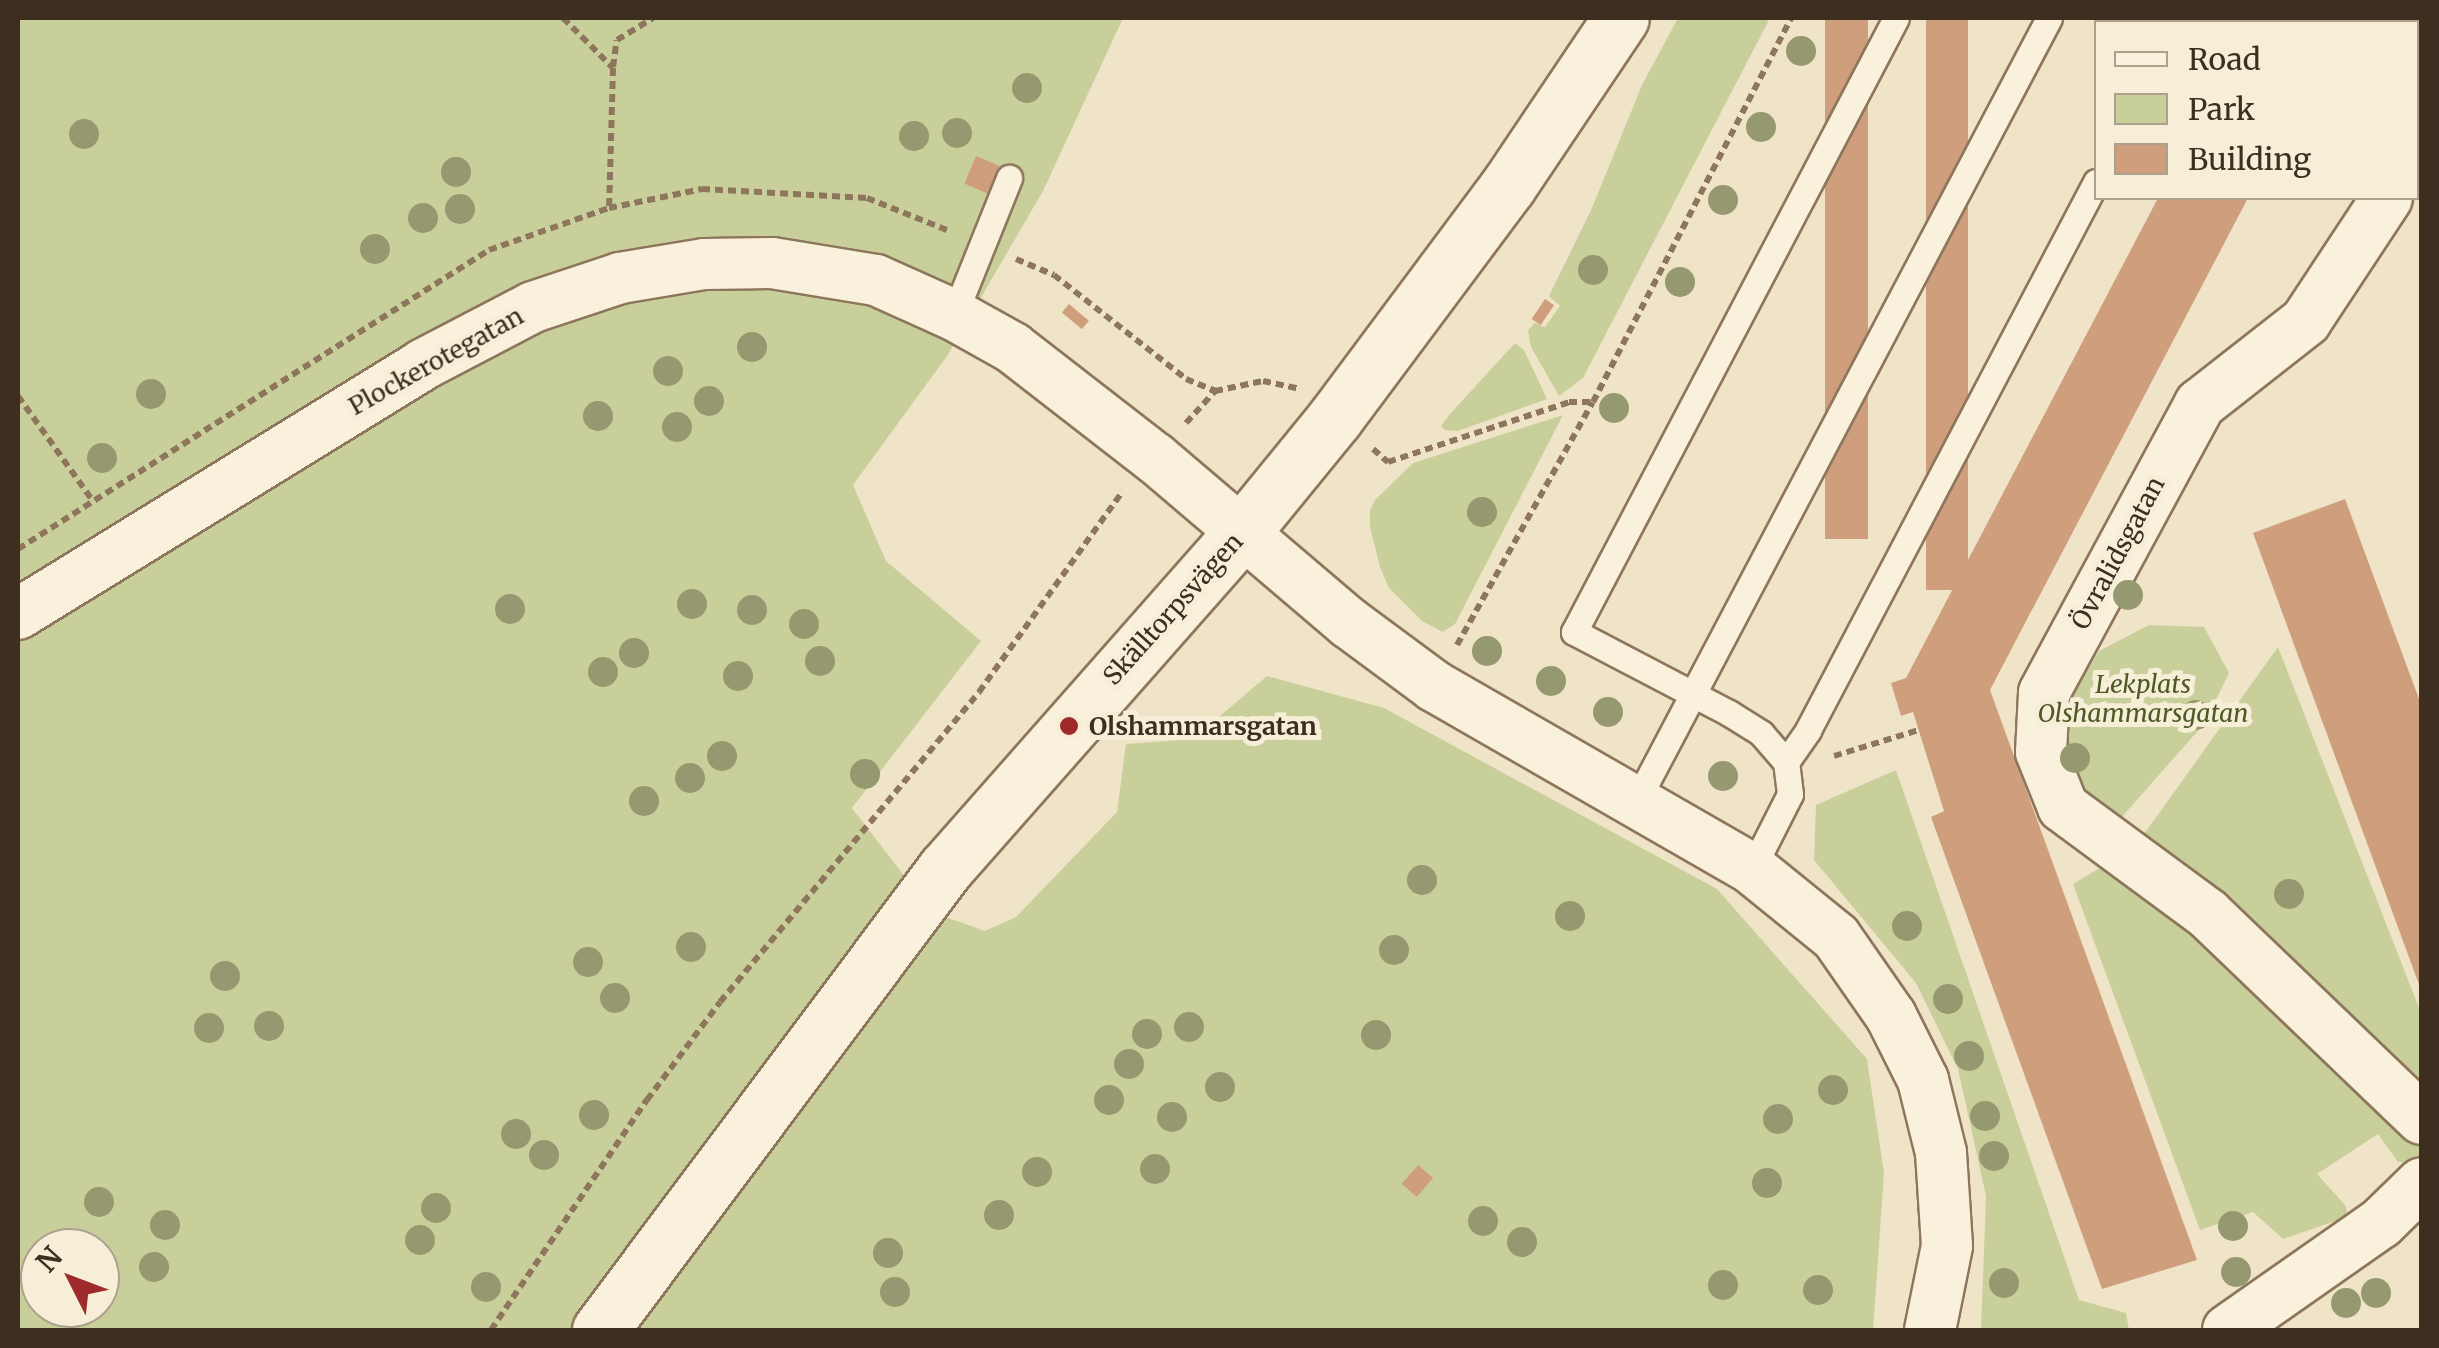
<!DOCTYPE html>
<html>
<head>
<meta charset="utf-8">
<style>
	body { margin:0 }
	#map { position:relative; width:2439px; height:1348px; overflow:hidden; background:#f0e4c8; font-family:Merriweather,serif }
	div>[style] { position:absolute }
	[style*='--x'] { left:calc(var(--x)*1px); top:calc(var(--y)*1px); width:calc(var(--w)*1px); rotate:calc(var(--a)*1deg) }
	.green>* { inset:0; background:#c9cf9b }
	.building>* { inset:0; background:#cf9f7d; transform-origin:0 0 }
	.path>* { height:6px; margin-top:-3px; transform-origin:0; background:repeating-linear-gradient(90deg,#8d765c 0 8px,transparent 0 13px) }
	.roads { filter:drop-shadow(2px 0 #8d765c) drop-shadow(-2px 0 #8d765c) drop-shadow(0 2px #8d765c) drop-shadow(0 -2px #8d765c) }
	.service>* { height:25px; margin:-12.5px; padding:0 12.5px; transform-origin:12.5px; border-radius:12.5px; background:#faf1dc }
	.minor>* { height:50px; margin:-25px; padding:0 25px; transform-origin:25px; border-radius:25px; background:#faf1dc }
	.tertiary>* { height:55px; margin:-27.5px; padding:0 27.5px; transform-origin:27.5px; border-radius:27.5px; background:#faf1dc }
	.trees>* { width:30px; height:30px; margin:-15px; border-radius:50%; background:#96986f }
	.dots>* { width:28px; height:28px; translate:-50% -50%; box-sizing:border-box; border:5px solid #f7eed8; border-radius:50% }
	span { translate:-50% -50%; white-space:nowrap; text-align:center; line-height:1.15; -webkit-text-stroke:10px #f7eed8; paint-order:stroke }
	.street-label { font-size:25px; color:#3d2e20 }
	.park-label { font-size:25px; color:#4d5a26; font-style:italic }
	.poi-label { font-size:25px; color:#3d2e20; font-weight:700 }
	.left { translate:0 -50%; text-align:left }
	.frame { position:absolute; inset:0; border:20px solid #3d2e20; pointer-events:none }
	.legend { position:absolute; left:2094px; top:20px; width:325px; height:180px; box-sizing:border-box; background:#f7eed8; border:2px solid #ada18e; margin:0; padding:12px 18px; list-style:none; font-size:30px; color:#3d2e20 }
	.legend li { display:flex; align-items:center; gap:20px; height:50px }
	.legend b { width:50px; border:2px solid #ada18e }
	.north { position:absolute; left:20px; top:1228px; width:100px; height:100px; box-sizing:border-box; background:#f7eed8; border:2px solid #ada18e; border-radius:50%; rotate:312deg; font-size:28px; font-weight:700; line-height:40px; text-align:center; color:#3d2e20 }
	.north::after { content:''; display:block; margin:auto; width:35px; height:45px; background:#9e2a2b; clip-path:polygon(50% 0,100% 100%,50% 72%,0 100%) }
</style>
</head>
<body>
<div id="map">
	<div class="green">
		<div style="clip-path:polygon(evenodd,18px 18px,1123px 18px,1043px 191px,947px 356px,853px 485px,886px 561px,981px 641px,852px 808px,932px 912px,985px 931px,1016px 917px,1117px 812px,1126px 744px,1193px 739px,1267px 676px,1384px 708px,1717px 889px,1867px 1059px,1884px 1173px,1873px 1330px,18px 1330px,18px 18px,40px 1248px,100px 1248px,100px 1308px,40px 1308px,40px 1248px)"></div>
		<div style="clip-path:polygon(1678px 18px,1770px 18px,1583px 378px,1559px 396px,1531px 347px,1528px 330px,1535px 323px,1545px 327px,1560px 306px,1549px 296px,1592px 208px,1642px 85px)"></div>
		<div style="clip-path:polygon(1515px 343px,1524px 350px,1547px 399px,1458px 431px,1445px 430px,1441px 426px,1450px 414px)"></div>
		<div style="clip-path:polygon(1563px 415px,1455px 624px,1443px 632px,1422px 621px,1389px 588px,1380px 567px,1370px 527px,1370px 510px,1375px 500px,1413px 463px)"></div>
		<div style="clip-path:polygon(2149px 625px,2204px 627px,2229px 673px,2204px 724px,2113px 827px,2068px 798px,2059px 719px,2099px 651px)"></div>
		<div style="clip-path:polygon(2278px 647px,2421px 1013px,2421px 1164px,2398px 1162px,2378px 1134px,2317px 1174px,2346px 1206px,2347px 1217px,2283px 1239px,2253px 1212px,2200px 1230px,2073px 884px,2116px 858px,2147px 830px)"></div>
		<div style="clip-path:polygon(1896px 770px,2079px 1300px,2126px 1313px,2129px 1330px,1981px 1330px,1986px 1196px,1958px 1069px,1916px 983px,1814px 860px,1816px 805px)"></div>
	</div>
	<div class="building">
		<div style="left:1825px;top:18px;width:43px;height:521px"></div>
		<div style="left:1926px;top:18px;width:42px;height:572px"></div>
		<div style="left:2252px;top:18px;width:91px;height:4px"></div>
		<div style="left:976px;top:156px;width:25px;height:30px;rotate:23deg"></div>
		<div style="clip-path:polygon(2158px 198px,2248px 198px,1990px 690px,2197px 1260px,2102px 1289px,1931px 817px,1944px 811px,1913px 712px,1901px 716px,1891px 683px,1906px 678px)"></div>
		<div style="left:1545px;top:299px;width:11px;height:24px;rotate:34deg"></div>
		<div style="left:1069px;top:304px;width:26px;height:11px;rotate:40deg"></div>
		<div style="clip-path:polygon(2345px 499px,2422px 707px,2421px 990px,2253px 533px)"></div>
		<div style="left:1418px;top:1165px;width:20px;height:25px;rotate:41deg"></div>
	</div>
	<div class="path">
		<div style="--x:563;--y:18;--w:71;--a:45"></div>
		<div style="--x:613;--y:68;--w:140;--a:91.6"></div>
		<div style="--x:613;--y:67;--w:27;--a:-82"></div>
		<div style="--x:617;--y:40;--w:42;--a:-31.4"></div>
		<div style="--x:1016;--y:259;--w:41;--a:22.8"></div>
		<div style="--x:1054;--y:275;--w:168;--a:38.2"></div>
		<div style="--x:1186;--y:379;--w:31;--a:22"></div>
		<div style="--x:18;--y:396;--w:129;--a:54.5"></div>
		<div style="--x:1186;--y:423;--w:43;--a:-47.8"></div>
		<div style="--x:1215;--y:391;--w:49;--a:-11.8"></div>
		<div style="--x:1263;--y:381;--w:35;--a:12"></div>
		<div style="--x:1373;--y:449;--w:20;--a:41"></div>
		<div style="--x:1388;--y:462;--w:191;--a:-18.3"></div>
		<div style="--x:1569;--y:402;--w:24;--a:0"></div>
		<div style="--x:18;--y:549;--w:558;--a:-32.41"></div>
		<div style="--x:489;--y:250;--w:127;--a:-19.3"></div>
		<div style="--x:609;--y:208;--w:95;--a:-11.5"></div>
		<div style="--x:702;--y:189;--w:165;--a:3.1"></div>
		<div style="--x:867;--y:198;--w:88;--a:21.9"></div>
		<div style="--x:1457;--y:645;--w:278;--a:-60.8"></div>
		<div style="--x:1593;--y:402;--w:432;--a:-62.7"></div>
		<div style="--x:1834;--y:756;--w:89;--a:-17"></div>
		<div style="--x:491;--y:1330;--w:278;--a:-55.9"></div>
		<div style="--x:647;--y:1100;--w:122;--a:-53.3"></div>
		<div style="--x:720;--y:1002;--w:404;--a:-50.1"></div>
		<div style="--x:979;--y:692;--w:247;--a:-54.4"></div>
	</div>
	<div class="roads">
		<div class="service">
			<div style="--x:2180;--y:22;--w:4;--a:-63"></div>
			<div style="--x:954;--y:315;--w:148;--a:-68.1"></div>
			<div style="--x:1786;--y:762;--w:39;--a:-55"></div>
			<div style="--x:1808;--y:730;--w:619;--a:-62.28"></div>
			<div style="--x:1636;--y:802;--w:886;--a:-62.22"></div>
			<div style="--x:1752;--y:869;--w:84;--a:-63.1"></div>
			<div style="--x:1790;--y:794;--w:32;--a:-97"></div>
			<div style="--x:1786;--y:762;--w:38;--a:-131"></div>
			<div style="--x:1761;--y:733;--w:38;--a:-148"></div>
			<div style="--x:1729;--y:713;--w:175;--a:-152.4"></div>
			<div style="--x:1574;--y:632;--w:693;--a:-62.33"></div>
		</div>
		<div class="minor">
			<div style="--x:2416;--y:150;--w:13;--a:-61"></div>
			<div style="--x:2387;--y:198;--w:147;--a:123.4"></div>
			<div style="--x:2306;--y:321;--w:135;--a:141.9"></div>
			<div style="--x:2200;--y:404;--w:328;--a:118.4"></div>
			<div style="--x:2044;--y:693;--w:59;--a:92.9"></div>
			<div style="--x:2041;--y:752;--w:59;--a:68.2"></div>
			<div style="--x:2063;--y:807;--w:180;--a:36.4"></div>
			<div style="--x:2208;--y:914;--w:296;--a:43.8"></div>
			<div style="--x:18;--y:614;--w:475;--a:-31.6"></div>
			<div style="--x:422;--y:365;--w:125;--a:-27.6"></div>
			<div style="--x:533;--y:307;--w:92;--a:-18.4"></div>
			<div style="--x:620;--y:278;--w:86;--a:-9.4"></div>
			<div style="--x:705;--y:264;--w:67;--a:-0.9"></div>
			<div style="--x:772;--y:263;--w:105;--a:9.3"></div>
			<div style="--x:876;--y:280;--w:85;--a:24.2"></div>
			<div style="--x:954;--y:315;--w:68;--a:29.2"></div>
			<div style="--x:1013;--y:348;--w:180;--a:37.8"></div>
			<div style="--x:1155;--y:458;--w:255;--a:40.4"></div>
			<div style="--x:1349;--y:623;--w:106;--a:36.5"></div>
			<div style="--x:1434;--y:686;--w:367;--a:29.9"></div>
			<div style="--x:1752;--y:869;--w:108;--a:39"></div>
			<div style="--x:1836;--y:937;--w:96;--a:55.2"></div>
			<div style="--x:1891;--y:1016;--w:72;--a:63.4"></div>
			<div style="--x:1923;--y:1080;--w:75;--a:76.1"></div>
			<div style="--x:1941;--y:1153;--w:93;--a:86.3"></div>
			<div style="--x:1947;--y:1246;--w:86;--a:101.4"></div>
			<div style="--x:2228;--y:1330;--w:187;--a:-35"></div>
			<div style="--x:2381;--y:1223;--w:57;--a:-44.3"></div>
		</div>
		<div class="tertiary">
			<div style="--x:600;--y:1330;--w:576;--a:-53.19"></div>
			<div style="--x:945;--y:869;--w:449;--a:-48.6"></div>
			<div style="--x:1242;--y:532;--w:147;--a:-50.8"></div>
			<div style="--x:1335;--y:418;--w:289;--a:-53.3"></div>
			<div style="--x:1508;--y:186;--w:202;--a:-56.1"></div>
		</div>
	</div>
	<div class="trees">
		<div style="left:1801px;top:51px"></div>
		<div style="left:1027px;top:88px"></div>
		<div style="left:1761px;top:127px"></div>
		<div style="left:957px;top:133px"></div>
		<div style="left:84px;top:134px"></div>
		<div style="left:914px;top:136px"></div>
		<div style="left:456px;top:172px"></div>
		<div style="left:1723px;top:200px"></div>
		<div style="left:460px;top:209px"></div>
		<div style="left:423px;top:218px"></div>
		<div style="left:375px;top:249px"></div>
		<div style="left:1593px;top:270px"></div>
		<div style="left:1680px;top:282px"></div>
		<div style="left:752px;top:347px"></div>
		<div style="left:668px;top:371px"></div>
		<div style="left:151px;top:394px"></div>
		<div style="left:709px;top:401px"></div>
		<div style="left:1614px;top:408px"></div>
		<div style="left:598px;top:416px"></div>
		<div style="left:677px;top:427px"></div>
		<div style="left:102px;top:458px"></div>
		<div style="left:1482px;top:512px"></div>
		<div style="left:2128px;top:595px"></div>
		<div style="left:692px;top:604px"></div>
		<div style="left:510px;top:609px"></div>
		<div style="left:752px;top:610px"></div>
		<div style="left:804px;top:624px"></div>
		<div style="left:1487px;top:651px"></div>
		<div style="left:634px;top:653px"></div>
		<div style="left:820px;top:661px"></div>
		<div style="left:603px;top:672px"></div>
		<div style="left:738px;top:676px"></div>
		<div style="left:1551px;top:681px"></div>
		<div style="left:1608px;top:712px"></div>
		<div style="left:2196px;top:715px"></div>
		<div style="left:722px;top:756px"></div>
		<div style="left:2075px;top:758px"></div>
		<div style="left:865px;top:774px"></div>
		<div style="left:1723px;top:776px"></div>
		<div style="left:690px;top:778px"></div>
		<div style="left:644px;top:801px"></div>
		<div style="left:1422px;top:880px"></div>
		<div style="left:2289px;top:894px"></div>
		<div style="left:1570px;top:916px"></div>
		<div style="left:1907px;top:926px"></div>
		<div style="left:691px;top:947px"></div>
		<div style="left:1394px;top:950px"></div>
		<div style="left:588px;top:962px"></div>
		<div style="left:225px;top:976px"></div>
		<div style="left:615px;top:998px"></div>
		<div style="left:1948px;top:999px"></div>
		<div style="left:269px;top:1026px"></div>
		<div style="left:1189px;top:1027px"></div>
		<div style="left:209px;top:1028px"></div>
		<div style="left:1147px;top:1034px"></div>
		<div style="left:1376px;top:1035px"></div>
		<div style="left:1969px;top:1056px"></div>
		<div style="left:1129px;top:1064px"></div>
		<div style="left:1220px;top:1087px"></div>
		<div style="left:1833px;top:1090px"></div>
		<div style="left:1109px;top:1100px"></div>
		<div style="left:594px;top:1115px"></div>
		<div style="left:1985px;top:1116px"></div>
		<div style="left:1172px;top:1117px"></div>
		<div style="left:1778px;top:1119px"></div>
		<div style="left:516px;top:1134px"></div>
		<div style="left:544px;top:1155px"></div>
		<div style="left:1994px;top:1156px"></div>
		<div style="left:1155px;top:1169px"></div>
		<div style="left:1037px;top:1172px"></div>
		<div style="left:1767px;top:1183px"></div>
		<div style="left:99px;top:1202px"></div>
		<div style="left:436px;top:1208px"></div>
		<div style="left:999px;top:1215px"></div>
		<div style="left:1483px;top:1221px"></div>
		<div style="left:165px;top:1225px"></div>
		<div style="left:2233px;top:1226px"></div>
		<div style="left:420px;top:1240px"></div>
		<div style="left:1522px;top:1242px"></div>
		<div style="left:888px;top:1253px"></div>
		<div style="left:154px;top:1267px"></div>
		<div style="left:2236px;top:1272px"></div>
		<div style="left:2004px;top:1283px"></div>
		<div style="left:1723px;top:1285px"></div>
		<div style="left:486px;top:1287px"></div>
		<div style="left:1818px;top:1290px"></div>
		<div style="left:895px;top:1292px"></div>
		<div style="left:2376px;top:1293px"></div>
		<div style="left:2346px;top:1303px"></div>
	</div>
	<div class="dots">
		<div style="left:1069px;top:726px;background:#9e2a2b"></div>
	</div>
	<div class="street-label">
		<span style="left:436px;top:361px;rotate:-29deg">Plockerotegatan</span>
		<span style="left:2118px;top:553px;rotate:-62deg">Övralidsgatan</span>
		<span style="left:1173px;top:609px;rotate:-48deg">Skälltorpsvägen</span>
	</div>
	<div class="park-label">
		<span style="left:2143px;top:699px">Lekplats<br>Olshammarsgatan</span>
	</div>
	<div class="poi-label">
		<span class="left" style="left:1089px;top:726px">Olshammarsgatan</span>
	</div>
	<div class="frame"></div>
	<ul class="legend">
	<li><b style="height:12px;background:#faf1dc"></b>Road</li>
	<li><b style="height:28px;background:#c9cf9b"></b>Park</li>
	<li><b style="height:28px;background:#cf9f7d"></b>Building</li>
	</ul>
	<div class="north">N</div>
</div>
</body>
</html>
